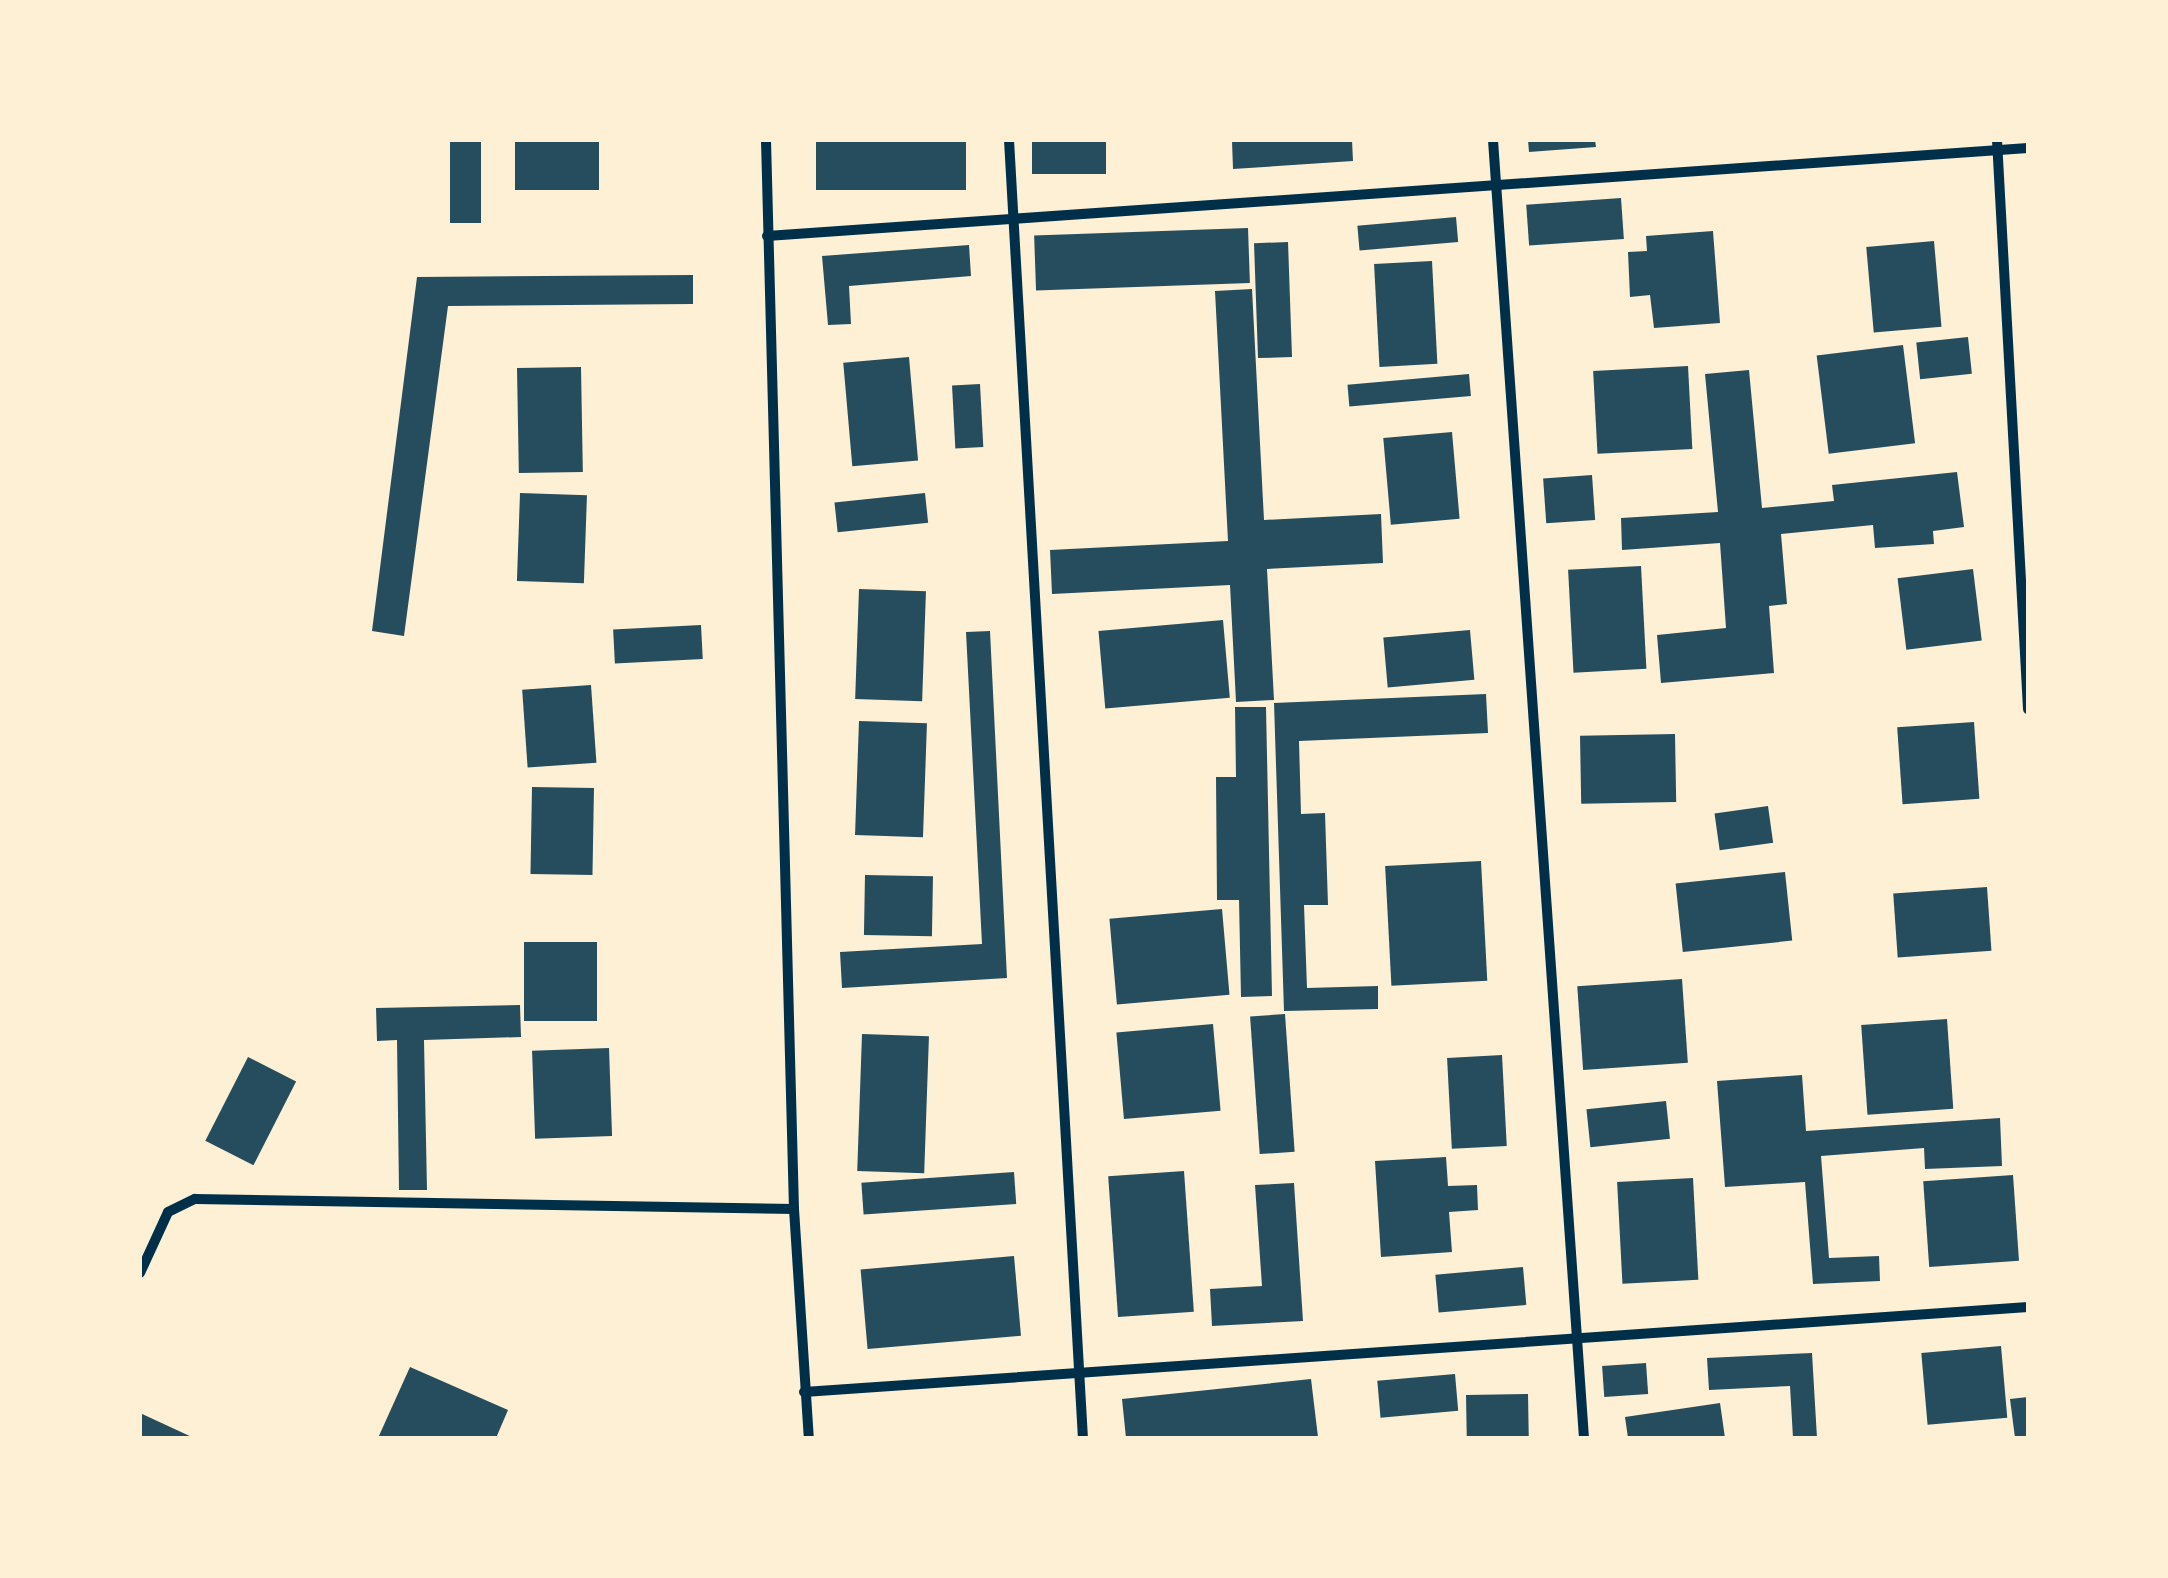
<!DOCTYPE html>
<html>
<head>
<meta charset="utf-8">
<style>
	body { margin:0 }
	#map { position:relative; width:2168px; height:1578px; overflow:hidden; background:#fdf0d5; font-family:"Roboto Condensed",sans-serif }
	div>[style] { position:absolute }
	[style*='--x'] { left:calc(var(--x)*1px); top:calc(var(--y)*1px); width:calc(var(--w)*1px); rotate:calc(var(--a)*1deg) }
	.building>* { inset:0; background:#264d5e; transform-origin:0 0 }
	.minor>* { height:10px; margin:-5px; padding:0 5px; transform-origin:5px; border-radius:5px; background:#003049 }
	span { translate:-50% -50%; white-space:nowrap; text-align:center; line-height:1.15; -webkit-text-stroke:8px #fdf0d5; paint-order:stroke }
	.frame { position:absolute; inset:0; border:142px solid #fdf0d5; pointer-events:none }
</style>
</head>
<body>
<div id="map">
	<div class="building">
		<div style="left:450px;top:140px;width:31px;height:83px"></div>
		<div style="left:515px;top:140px;width:84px;height:50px"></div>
		<div style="left:816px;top:140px;width:150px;height:50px"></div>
		<div style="left:1032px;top:140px;width:74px;height:34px"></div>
		<div style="clip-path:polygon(1352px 140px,1353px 161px,1233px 169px,1232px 141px)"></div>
		<div style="clip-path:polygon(1528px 140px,1595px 140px,1596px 147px,1529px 152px)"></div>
		<div style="left:1621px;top:198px;width:41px;height:95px;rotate:86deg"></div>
		<div style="left:1456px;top:217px;width:25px;height:99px;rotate:85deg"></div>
		<div style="left:1248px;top:228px;width:55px;height:214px;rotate:88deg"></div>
		<div style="clip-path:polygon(1713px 231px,1720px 323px,1654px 328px,1650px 295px,1630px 297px,1628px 252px,1647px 251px,1646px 236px)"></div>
		<div style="left:1934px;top:241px;width:86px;height:68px;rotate:85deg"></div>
		<div style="left:1288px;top:242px;width:115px;height:34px;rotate:88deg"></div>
		<div style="clip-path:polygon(969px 245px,971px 276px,849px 286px,851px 324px,828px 325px,822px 256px)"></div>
		<div style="left:1432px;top:261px;width:103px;height:58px;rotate:87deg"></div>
		<div style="clip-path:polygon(693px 275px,693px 304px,448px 306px,404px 636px,372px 631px,417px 277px)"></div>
		<div style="clip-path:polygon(1252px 289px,1264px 520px,1381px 514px,1383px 563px,1267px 569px,1274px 700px,1236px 702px,1230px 585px,1052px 594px,1050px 550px,1228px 541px,1215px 291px)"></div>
		<div style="left:1968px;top:337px;width:37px;height:52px;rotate:84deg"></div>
		<div style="left:1903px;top:345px;width:99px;height:87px;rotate:83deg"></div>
		<div style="left:909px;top:357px;width:104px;height:66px;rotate:85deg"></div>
		<div style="left:1688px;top:366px;width:83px;height:95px;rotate:87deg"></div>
		<div style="left:581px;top:367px;width:105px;height:64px;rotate:89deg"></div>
		<div style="clip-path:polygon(1749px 370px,1762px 508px,1834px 501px,1832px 485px,1957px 472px,1964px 527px,1933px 531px,1934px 544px,1875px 548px,1873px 525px,1781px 534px,1787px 604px,1769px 606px,1774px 673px,1661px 683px,1657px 635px,1726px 628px,1720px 543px,1622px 550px,1621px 518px,1718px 512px,1705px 374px)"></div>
		<div style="left:1469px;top:374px;width:22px;height:122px;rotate:85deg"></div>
		<div style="left:980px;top:384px;width:63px;height:28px;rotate:87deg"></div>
		<div style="left:1452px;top:432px;width:87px;height:69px;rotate:85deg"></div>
		<div style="left:1592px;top:475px;width:45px;height:49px;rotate:86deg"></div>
		<div style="left:520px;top:493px;width:67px;height:88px;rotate:2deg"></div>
		<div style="left:925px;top:493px;width:30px;height:91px;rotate:84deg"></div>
		<div style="left:1641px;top:566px;width:103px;height:73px;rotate:87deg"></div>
		<div style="left:1973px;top:569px;width:72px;height:76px;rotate:83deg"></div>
		<div style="left:859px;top:589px;width:67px;height:110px;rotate:2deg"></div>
		<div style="left:1223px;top:620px;width:78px;height:125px;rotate:85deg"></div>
		<div style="left:701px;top:625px;width:34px;height:88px;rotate:87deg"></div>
		<div style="left:1470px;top:630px;width:50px;height:87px;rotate:85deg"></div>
		<div style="clip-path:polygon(990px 631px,1007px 978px,842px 988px,840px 952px,982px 944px,966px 632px)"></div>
		<div style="left:591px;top:685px;width:78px;height:69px;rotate:86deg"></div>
		<div style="clip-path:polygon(1486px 694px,1488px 733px,1299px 741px,1301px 814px,1325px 813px,1328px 905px,1304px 905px,1307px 988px,1378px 986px,1378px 1009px,1284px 1011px,1274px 703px)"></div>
		<div style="clip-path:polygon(1235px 707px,1266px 707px,1272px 996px,1241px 997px,1239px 900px,1217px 900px,1216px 777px,1236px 777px)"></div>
		<div style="left:859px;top:721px;width:68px;height:114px;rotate:2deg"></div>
		<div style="left:1974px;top:722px;width:77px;height:77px;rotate:86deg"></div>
		<div style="left:1675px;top:734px;width:68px;height:95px;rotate:89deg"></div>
		<div style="left:532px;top:787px;width:62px;height:87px;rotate:1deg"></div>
		<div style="left:1768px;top:806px;width:37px;height:54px;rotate:82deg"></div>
		<div style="left:1481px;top:861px;width:120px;height:96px;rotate:87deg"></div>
		<div style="left:1785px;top:872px;width:69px;height:110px;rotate:84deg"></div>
		<div style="left:865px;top:875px;width:68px;height:60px;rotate:1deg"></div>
		<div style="left:1987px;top:887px;width:64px;height:94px;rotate:86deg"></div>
		<div style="left:1222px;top:909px;width:86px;height:113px;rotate:85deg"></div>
		<div style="left:597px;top:942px;width:79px;height:73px;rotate:90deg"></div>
		<div style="left:1682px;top:979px;width:84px;height:105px;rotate:86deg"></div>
		<div style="clip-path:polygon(520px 1005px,521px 1037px,424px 1040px,427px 1190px,399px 1190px,397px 1040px,377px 1041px,376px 1008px)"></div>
		<div style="left:1285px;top:1014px;width:138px;height:35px;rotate:86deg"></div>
		<div style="left:1947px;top:1019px;width:90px;height:86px;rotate:86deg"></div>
		<div style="left:1213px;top:1024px;width:87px;height:97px;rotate:85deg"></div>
		<div style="left:862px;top:1034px;width:67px;height:137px;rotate:2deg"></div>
		<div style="left:609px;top:1048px;width:88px;height:77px;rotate:88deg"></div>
		<div style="left:1502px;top:1055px;width:91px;height:55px;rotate:87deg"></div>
		<div style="left:248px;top:1057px;width:54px;height:94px;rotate:27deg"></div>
		<div style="clip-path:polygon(1802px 1075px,1806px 1131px,2000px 1118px,2002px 1166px,1925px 1169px,1924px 1148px,1821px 1156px,1829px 1258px,1879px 1256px,1880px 1281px,1813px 1284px,1805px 1182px,1725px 1187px,1717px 1081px)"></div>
		<div style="left:1666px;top:1101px;width:38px;height:80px;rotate:84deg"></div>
		<div style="clip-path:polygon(1446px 1157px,1448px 1186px,1477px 1185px,1478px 1210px,1449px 1212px,1452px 1252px,1381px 1257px,1375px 1161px)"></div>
		<div style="left:1184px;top:1171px;width:141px;height:76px;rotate:86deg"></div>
		<div style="left:1014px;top:1172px;width:32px;height:153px;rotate:86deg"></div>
		<div style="left:2013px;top:1175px;width:86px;height:90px;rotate:86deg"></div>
		<div style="left:1693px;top:1178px;width:102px;height:76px;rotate:87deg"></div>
		<div style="clip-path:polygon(1294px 1183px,1303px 1321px,1212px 1326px,1210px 1289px,1262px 1286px,1255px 1185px)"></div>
		<div style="left:1014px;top:1256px;width:80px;height:154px;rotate:85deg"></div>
		<div style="left:1523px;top:1267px;width:38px;height:88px;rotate:85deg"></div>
		<div style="left:2001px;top:1346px;width:72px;height:80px;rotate:85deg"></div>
		<div style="clip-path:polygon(1812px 1353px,1817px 1438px,1793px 1438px,1790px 1386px,1709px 1390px,1707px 1358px)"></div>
		<div style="left:1646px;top:1363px;width:31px;height:44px;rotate:86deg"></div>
		<div style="clip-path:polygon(410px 1367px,508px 1410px,496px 1438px,378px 1438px)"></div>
		<div style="left:1455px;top:1374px;width:37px;height:78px;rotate:85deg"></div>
		<div style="clip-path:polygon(1311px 1379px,1318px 1437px,1126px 1438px,1122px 1399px)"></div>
		<div style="left:1528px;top:1394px;width:44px;height:62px;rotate:89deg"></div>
		<div style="clip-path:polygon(2028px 1397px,2028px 1438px,2015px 1438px,2010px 1399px)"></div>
		<div style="clip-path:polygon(1720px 1403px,1725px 1438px,1628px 1438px,1625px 1417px)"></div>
		<div style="clip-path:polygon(140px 1413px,194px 1438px,140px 1438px)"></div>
	</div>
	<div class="minor">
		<div style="--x:766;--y:140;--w:1069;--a:88.5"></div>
		<div style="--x:794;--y:1209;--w:229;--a:86.3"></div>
		<div style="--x:1009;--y:140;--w:1300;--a:86.74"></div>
		<div style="--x:1493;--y:140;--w:1301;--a:85.99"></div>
		<div style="--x:1997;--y:140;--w:570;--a:86.88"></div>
		<div style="--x:767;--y:236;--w:1264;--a:-3.99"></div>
		<div style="--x:140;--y:1273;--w:67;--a:-65.3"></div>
		<div style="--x:168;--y:1212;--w:30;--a:-26"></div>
		<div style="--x:195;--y:1199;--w:599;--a:0.96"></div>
		<div style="--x:804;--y:1392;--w:1227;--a:-3.97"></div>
	</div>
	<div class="frame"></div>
</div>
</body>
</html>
